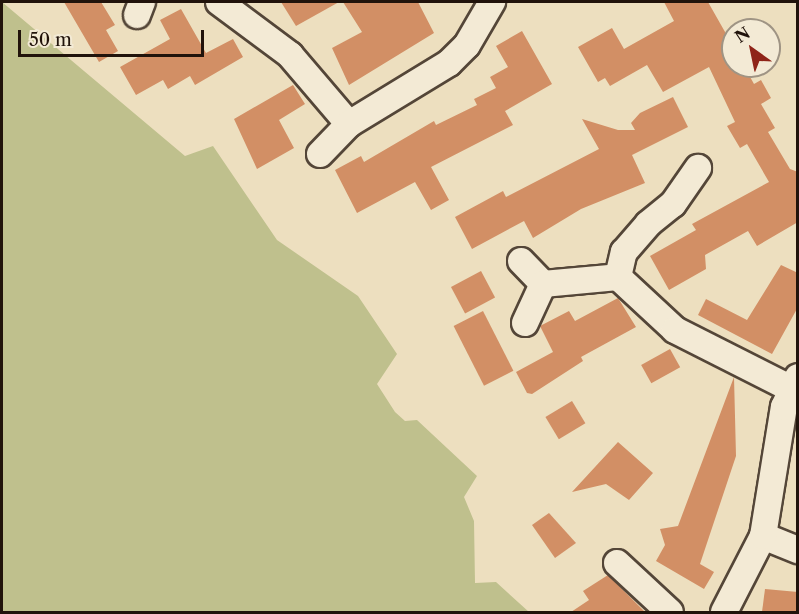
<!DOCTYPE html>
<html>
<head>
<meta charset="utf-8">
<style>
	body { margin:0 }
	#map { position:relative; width:799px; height:614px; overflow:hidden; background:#eddfbf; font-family:"Libre Caslon Text",serif }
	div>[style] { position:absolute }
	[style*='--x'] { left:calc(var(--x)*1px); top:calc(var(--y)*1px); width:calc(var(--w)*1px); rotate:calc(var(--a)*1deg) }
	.green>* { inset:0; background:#bfc08d }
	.building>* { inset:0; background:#d28f65; transform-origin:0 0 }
	.roads { filter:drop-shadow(2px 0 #544638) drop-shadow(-2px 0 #544638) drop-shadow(0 2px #544638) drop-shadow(0 -2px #544638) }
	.minor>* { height:26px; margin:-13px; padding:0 13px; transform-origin:13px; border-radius:13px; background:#f3ead5 }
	span { translate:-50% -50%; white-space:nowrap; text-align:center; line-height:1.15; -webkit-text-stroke:4.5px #f3ead5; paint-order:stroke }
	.frame { position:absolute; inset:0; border:3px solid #21130b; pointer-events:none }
	.north { position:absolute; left:721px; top:18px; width:60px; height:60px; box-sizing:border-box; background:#f3ead5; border:2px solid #9f9484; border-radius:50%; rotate:327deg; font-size:16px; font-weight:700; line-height:24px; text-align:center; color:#21130b }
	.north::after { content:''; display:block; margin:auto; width:21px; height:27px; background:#8f2418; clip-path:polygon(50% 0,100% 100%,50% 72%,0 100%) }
	.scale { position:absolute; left:18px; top:30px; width:186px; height:27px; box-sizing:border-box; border:3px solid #21130b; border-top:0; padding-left:8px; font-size:18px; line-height:21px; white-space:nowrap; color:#21130b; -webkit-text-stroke:4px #f3ead5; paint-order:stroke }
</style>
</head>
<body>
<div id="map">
	<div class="green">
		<div style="clip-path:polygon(2px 2px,185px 156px,213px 146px,277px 240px,358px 296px,397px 354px,377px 384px,395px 412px,405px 421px,417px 420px,477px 476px,464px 497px,474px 521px,475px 583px,496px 582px,529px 612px,2px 612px)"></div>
	</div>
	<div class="building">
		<div style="clip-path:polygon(64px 2px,101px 2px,115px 25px,106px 30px,118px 51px,99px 62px)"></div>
		<div style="clip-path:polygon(281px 2px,339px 2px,296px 26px)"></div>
		<div style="clip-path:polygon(343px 2px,418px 2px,434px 33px,349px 85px,332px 48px,362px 32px)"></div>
		<div style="clip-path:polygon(664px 2px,708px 2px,733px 46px,733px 66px,744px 66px,754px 84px,761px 80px,771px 98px,761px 104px,775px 128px,768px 132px,790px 169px,798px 172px,798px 222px,757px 246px,748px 231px,705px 255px,706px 269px,669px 290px,650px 256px,696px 230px,692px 224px,769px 182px,747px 144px,740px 148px,727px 126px,735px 122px,709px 67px,663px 92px,647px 65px,610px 86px,605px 78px,598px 82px,578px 47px,612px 28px,624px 49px,674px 21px)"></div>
		<div style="clip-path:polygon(181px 9px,206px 53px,233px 39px,243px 57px,195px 85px,190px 76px,168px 89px,163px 80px,136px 95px,120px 67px,170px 39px,160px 20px)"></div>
		<div style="clip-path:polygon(522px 31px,552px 84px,505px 111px,513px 125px,431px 167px,449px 200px,431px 210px,415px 182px,357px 213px,335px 170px,361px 156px,364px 162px,434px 121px,436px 125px,477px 105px,474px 99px,496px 88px,490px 77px,508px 67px,496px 46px)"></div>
		<div style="clip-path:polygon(293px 85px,305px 104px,279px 120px,294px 148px,257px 169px,234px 119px)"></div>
		<div style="clip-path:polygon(673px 97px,688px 127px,632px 155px,645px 183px,581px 209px,533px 238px,524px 221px,472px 249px,455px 217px,503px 191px,506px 197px,599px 149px,582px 119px,618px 130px,635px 130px,631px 123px,640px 113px)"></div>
		<div style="clip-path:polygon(781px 265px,798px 273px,798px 307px,772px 354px,698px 315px,706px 299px,747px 320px)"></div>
		<div style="left:481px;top:271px;width:30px;height:34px;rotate:62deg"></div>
		<div style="clip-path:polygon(618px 298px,636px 327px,581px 357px,583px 361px,532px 394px,527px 393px,516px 372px,553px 352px,540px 326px,569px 311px,575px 321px)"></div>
		<div style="left:483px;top:311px;width:67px;height:33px;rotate:63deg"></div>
		<div style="left:670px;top:349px;width:21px;height:33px;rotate:61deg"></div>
		<div style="clip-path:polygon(734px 377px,736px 456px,700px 564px,714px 572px,704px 589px,656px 561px,665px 545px,660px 529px,678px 526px)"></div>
		<div style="left:572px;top:401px;width:26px;height:31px;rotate:59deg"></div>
		<div style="clip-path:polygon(618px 442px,653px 473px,629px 500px,606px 484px,572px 492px)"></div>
		<div style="clip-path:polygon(549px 513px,576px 543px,555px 558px,532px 525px)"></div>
		<div style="clip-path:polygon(608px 575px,645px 612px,571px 612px,589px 600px,583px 591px)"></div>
		<div style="clip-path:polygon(765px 589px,798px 592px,798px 612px,762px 612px)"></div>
	</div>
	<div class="roads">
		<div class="minor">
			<div style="--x:219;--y:2;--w:89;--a:36.7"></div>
			<div style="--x:290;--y:55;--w:91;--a:49.5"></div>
			<div style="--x:137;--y:15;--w:14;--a:-69"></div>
			<div style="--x:320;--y:154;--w:42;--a:-46"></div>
			<div style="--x:349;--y:124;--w:117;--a:-31.4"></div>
			<div style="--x:449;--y:63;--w:25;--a:-45"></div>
			<div style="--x:467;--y:45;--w:50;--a:-59.8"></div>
			<div style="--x:521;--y:261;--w:32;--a:46"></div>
			<div style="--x:543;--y:284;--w:75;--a:-5.3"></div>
			<div style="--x:618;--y:277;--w:78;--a:42.9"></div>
			<div style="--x:675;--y:330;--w:129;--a:26.8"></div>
			<div style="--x:618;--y:277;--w:26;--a:-77"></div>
			<div style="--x:624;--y:252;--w:37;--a:-49"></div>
			<div style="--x:648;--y:224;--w:32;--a:-39"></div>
			<div style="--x:673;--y:204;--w:44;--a:-55.2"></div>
			<div style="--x:525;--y:323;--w:43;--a:-65.2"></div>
			<div style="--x:763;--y:536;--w:38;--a:22"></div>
			<div style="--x:617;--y:563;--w:72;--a:42.8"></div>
			<div style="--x:724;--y:612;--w:85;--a:-62.8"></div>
			<div style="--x:763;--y:536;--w:131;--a:-80.8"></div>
			<div style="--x:784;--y:407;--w:33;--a:-65"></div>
		</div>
	</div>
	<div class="frame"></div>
	<div class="north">N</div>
	<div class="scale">50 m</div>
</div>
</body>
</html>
